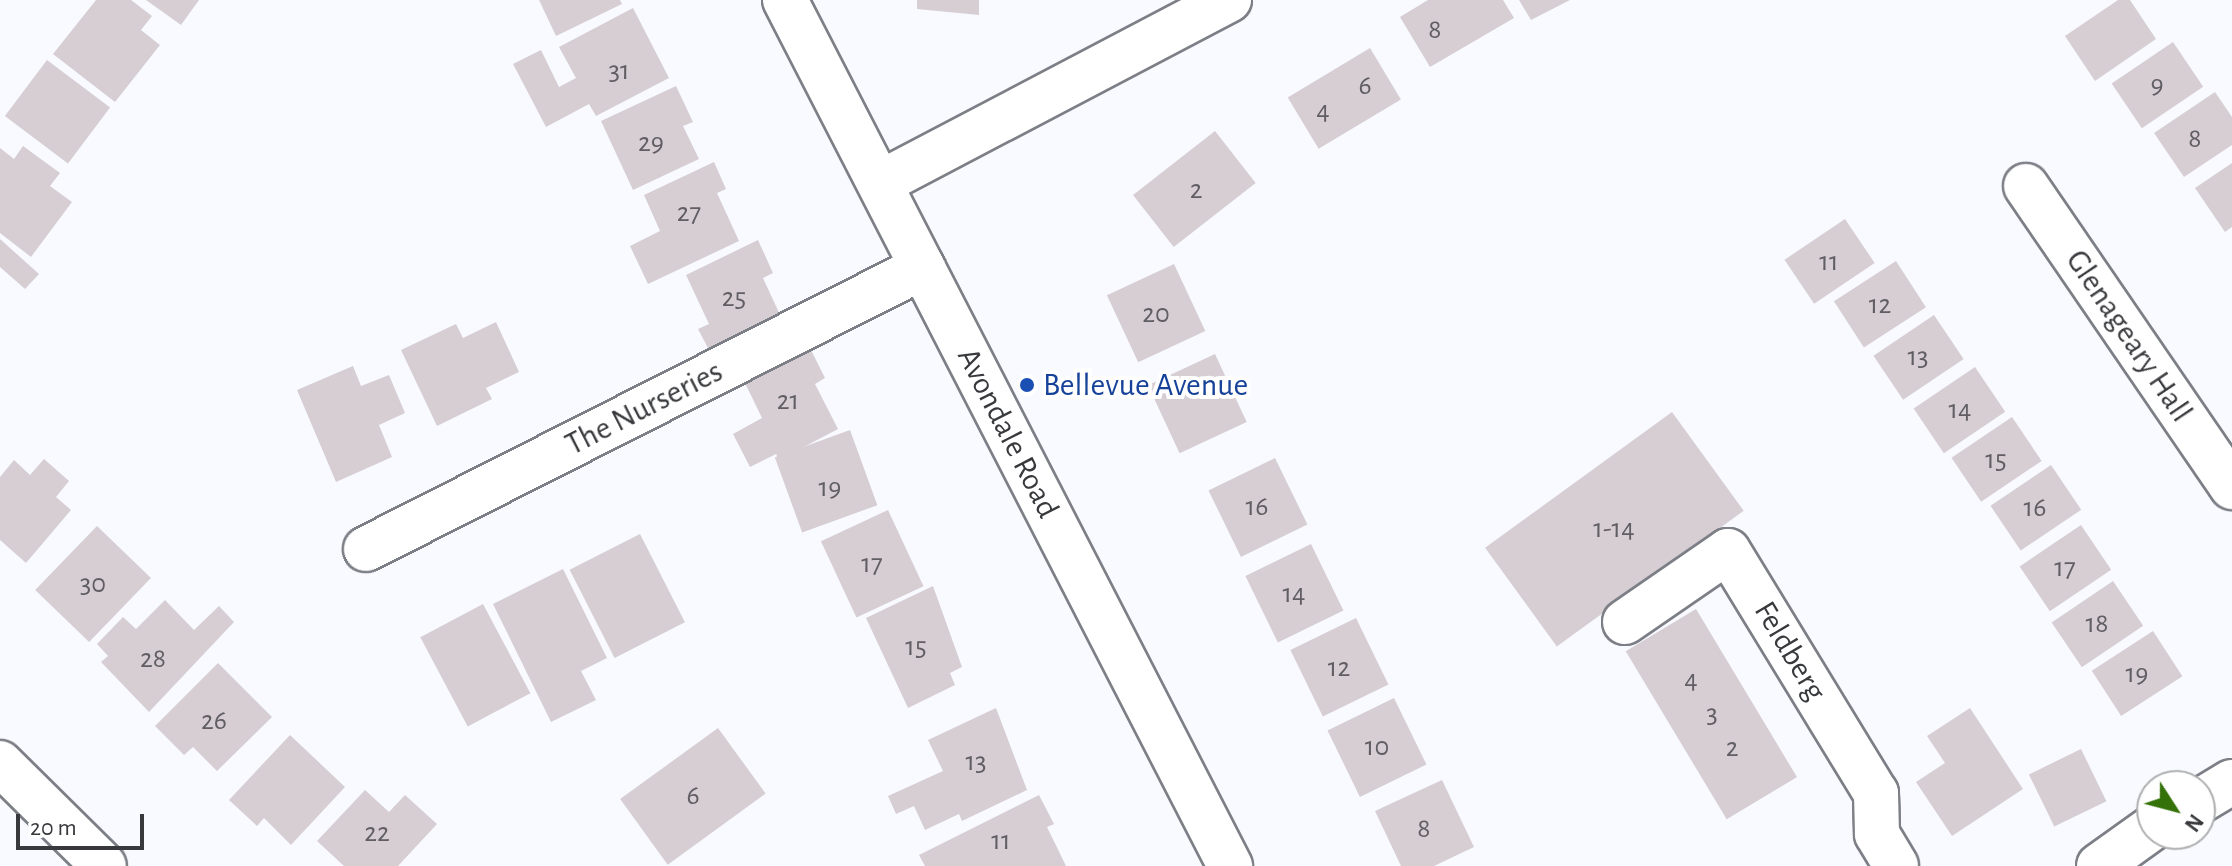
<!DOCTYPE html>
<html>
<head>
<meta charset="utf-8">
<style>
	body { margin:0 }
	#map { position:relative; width:2232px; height:866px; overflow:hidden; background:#f8faff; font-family:"Alegreya Sans",sans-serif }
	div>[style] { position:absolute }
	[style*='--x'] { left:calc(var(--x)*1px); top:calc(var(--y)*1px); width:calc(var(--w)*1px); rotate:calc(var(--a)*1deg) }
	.building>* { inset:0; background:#d6ced3; transform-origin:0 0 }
	.roads { filter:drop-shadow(2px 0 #7c7f86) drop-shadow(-2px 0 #7c7f86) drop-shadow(0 2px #7c7f86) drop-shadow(0 -2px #7c7f86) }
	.minor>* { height:44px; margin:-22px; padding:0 22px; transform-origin:22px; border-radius:22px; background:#fff }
	.major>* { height:44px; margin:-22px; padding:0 22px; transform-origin:22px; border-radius:22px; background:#fff }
	.dots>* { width:22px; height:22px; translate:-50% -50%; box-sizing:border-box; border:4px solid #fff; border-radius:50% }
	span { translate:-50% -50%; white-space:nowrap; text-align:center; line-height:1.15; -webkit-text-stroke:8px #fff; paint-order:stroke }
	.number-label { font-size:28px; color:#605e62 }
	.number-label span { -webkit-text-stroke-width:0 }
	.street-label { font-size:32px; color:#38393c }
	.transit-label { font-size:32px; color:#164399 }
	.left { translate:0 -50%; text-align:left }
	.north { position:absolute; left:2136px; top:770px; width:80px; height:80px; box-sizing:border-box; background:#fff; border:2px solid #afb0b1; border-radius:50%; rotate:126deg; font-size:22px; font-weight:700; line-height:32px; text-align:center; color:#38393c }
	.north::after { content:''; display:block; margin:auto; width:28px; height:36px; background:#347209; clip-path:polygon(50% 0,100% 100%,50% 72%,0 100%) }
	.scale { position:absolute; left:16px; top:814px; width:128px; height:36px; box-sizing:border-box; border:4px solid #38393c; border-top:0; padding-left:10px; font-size:24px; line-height:28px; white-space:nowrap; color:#38393c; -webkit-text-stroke:6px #fff; paint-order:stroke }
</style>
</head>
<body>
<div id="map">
	<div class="building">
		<div style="clip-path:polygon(96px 0,131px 0,152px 16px,141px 30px,160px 45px,115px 102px,53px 54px)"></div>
		<div style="clip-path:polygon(146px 0,199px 0,181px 25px)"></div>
		<div style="clip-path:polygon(539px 0,620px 0,622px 4px,556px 36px)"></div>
		<div style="clip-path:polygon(917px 0,979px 0,979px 15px,917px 9px)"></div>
		<div style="clip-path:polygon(1428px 0,1503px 0,1514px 18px,1430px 67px,1400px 17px)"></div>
		<div style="clip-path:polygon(1519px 0,1570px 0,1531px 20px)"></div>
		<div style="clip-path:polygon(2118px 0,2130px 0,2156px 39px,2095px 81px,2065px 36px)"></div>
		<div style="clip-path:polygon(633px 8px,669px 78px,596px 116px,589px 104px,546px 127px,513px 64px,541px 50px,559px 87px,576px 78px,559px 47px)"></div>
		<div style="left:2173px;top:42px;width:54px;height:74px;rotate:56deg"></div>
		<div style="left:1370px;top:48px;width:60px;height:96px;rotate:59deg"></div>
		<div style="left:47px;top:60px;width:79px;height:70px;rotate:37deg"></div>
		<div style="clip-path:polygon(676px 86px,693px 122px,683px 126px,699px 159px,633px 190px,601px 121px)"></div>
		<div style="clip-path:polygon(2215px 92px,2232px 117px,2232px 145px,2184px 177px,2154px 133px)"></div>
		<div style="left:1215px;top:131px;width:66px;height:104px;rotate:52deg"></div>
		<div style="clip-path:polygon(23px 146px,60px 173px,50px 186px,72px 202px,31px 257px,0 233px,0 148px,14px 159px)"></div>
		<div style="clip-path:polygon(714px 162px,726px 189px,717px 193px,739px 241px,648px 284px,630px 246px,660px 231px,644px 195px)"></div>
		<div style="clip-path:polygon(2232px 163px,2232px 227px,2225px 232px,2195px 188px)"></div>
		<div style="left:1845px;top:219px;width:53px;height:73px;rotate:56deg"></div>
		<div style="clip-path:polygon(0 239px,39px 274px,25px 289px,0 267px)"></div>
		<div style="clip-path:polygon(758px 240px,773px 273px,763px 278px,781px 317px,708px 348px,698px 329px,709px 324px,686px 275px)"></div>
		<div style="left:1896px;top:261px;width:55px;height:74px;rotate:57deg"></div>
		<div style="left:1174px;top:264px;width:74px;height:74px;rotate:65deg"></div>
		<div style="left:1934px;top:315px;width:53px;height:73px;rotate:56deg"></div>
		<div style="clip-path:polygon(496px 322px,519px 372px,486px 388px,492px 399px,437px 426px,401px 350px,456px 324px,463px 338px)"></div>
		<div style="clip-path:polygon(810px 348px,825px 378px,815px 384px,838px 429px,779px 460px,776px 454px,750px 467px,733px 434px,762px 418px,744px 381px)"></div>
		<div style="left:1215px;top:354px;width:75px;height:74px;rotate:65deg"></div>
		<div style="clip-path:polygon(353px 366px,361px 386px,389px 375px,405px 413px,379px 425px,392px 457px,336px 482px,297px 390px)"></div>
		<div style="left:1975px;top:367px;width:54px;height:74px;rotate:56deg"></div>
		<div style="left:1672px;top:412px;width:122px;height:231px;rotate:54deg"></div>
		<div style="left:2012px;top:417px;width:53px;height:73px;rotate:56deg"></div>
		<div style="left:850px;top:430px;width:80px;height:80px;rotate:70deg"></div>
		<div style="left:1275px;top:458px;width:74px;height:74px;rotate:64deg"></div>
		<div style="clip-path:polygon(44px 459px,69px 481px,56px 497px,71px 510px,26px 563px,0 540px,0 477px,14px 460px,30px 475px)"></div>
		<div style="left:2051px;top:465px;width:54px;height:73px;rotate:56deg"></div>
		<div style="left:888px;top:510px;width:84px;height:74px;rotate:65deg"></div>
		<div style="left:2081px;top:525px;width:54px;height:74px;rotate:56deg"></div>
		<div style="left:97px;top:526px;width:75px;height:89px;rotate:44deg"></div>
		<div style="left:640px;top:534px;width:99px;height:79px;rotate:63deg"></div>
		<div style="left:1311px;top:544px;width:74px;height:73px;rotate:64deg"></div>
		<div style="clip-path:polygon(563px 569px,607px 658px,581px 671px,596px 700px,551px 722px,493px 604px)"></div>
		<div style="left:2113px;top:581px;width:54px;height:74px;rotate:56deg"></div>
		<div style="clip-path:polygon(933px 586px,962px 667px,950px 673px,955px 685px,908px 708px,866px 618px)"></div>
		<div style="clip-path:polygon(165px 600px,194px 630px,219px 606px,234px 622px,149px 712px,101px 662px,108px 656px,97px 644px,123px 617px,136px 629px)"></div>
		<div style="left:483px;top:604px;width:101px;height:71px;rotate:62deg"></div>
		<div style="left:1696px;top:609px;width:196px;height:82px;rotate:59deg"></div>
		<div style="left:1356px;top:618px;width:74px;height:73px;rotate:64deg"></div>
		<div style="left:2153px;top:631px;width:54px;height:73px;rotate:57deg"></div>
		<div style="clip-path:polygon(218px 663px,272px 717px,217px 771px,193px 747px,184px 755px,155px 726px)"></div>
		<div style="left:1394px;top:698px;width:74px;height:74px;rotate:64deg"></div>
		<div style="clip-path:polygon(996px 708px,1027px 790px,962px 821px,959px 814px,925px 830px,914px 806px,896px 814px,888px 796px,943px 771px,928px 740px)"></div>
		<div style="clip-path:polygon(1970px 708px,2023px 789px,1952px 836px,1916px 782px,1945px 763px,1927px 736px)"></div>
		<div style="left:718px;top:728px;width:81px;height:121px;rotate:54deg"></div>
		<div style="clip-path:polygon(290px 735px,345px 787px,291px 845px,264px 818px,257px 826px,229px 800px)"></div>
		<div style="left:2081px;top:749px;width:58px;height:58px;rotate:64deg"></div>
		<div style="clip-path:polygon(1442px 780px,1474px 847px,1434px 866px,1401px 866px,1375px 811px)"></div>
		<div style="clip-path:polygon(365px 790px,389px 812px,405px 795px,437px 824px,398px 866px,344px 866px,317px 841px)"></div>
		<div style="clip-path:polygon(1039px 795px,1054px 824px,1047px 827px,1066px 866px,925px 866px,919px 855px)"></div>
	</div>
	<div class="roads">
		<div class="minor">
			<div style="--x:785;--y:0;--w:974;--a:62.8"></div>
			<div style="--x:882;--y:182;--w:392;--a:-27.7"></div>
			<div style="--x:2026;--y:186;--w:365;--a:55.6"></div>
			<div style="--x:366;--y:549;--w:624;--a:-26.85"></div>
			<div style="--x:1625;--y:622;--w:125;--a:-34.6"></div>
			<div style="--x:1728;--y:551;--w:284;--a:58.6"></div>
			<div style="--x:1876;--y:793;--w:41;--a:88.6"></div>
			<div style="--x:1877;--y:834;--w:37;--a:59"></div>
			<div style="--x:0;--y:763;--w:146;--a:44.7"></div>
		</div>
		<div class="major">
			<div style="--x:2200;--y:801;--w:37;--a:-31"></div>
			<div style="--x:2099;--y:866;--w:65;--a:-35.6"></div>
		</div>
	</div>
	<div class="dots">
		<div style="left:1027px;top:385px;background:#1a4fb4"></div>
	</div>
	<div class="number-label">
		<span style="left:1435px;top:30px">8</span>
		<span style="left:619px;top:71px">31</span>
		<span style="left:2157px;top:85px">9</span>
		<span style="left:1365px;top:86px">6</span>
		<span style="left:1323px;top:111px">4</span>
		<span style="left:2195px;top:139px">8</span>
		<span style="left:651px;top:143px">29</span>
		<span style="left:1196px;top:190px">2</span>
		<span style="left:689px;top:213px">27</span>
		<span style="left:1829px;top:262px">11</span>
		<span style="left:734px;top:298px">25</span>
		<span style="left:1880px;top:305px">12</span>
		<span style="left:1156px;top:314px">20</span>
		<span style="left:1918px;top:357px">13</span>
		<span style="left:788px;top:401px">21</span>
		<span style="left:1960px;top:410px">14</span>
		<span style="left:1996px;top:460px">15</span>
		<span style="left:830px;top:488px">19</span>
		<span style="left:1257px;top:507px">16</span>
		<span style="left:2035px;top:508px">16</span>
		<span style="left:1614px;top:529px">1-14</span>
		<span style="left:872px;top:564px">17</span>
		<span style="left:2065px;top:568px">17</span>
		<span style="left:93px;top:584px">30</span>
		<span style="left:1294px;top:594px">14</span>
		<span style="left:2097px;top:624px">18</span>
		<span style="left:916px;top:647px">15</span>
		<span style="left:153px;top:659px">28</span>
		<span style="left:1339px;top:668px">12</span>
		<span style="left:2137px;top:674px">19</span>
		<span style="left:1691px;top:680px">4</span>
		<span style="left:1712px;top:714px">3</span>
		<span style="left:214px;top:721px">26</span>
		<span style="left:1377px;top:747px">10</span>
		<span style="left:1732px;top:748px">2</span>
		<span style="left:976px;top:762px">13</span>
		<span style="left:693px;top:796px">6</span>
		<span style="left:1424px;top:829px">8</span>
		<span style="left:377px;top:833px">22</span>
		<span style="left:1001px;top:841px">11</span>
	</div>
	<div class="street-label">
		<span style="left:2129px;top:336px;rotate:56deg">Glenageary Hall</span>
		<span style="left:644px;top:408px;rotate:-27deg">The Nurseries</span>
		<span style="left:1008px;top:433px;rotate:63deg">Avondale Road</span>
		<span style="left:1790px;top:651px;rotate:59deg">Feldberg</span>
	</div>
	<div class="transit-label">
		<span class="left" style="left:1043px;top:385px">Bellevue Avenue</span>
	</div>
	<div class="north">N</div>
	<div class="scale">20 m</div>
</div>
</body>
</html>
